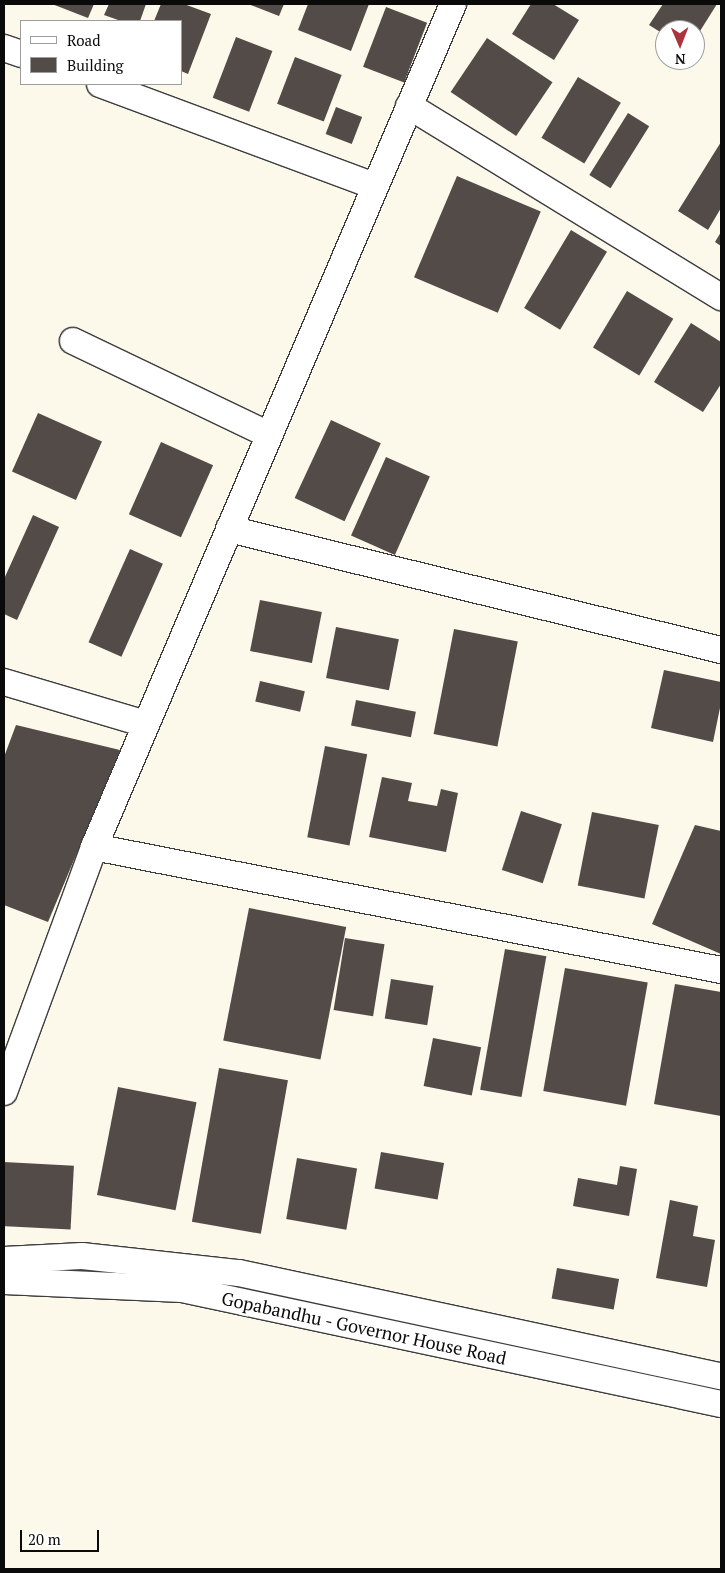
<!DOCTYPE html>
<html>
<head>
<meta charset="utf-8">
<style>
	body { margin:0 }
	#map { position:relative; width:725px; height:1573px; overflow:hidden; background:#fcf8ea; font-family:"PT Serif",serif }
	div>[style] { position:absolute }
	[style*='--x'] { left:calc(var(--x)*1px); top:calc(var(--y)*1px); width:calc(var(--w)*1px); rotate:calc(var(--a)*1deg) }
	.building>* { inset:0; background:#524b48; transform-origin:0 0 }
	.roads { filter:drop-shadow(1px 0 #3d3d3d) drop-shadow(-1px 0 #3d3d3d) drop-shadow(0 1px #3d3d3d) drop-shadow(0 -1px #3d3d3d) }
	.minor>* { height:26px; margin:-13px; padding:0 13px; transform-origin:13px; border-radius:13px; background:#fff }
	span { translate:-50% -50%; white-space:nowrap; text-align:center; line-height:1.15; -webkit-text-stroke:5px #fff; paint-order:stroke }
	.street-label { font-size:18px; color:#0a0a0a }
	.frame { position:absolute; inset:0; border:5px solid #0a0a0a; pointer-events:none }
	.legend { position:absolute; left:20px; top:20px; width:162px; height:65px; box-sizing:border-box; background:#fff; border:1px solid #9d9d9d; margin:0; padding:6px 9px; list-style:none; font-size:15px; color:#0a0a0a }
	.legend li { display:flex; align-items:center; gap:10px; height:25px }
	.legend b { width:25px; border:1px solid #9d9d9d }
	.north { position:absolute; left:655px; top:20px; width:50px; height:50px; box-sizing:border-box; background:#fff; border:1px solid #9d9d9d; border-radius:50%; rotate:179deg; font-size:14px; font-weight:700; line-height:20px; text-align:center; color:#0a0a0a }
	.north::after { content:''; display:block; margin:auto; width:18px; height:22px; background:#a9343d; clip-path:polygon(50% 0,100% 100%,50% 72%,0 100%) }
	.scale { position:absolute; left:20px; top:1530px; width:79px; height:22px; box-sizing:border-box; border:2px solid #0a0a0a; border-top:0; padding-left:6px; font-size:15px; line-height:18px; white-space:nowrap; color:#0a0a0a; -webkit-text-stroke:4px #fff; paint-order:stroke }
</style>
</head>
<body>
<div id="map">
	<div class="building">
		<div style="clip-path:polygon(52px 4px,94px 4px,88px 18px)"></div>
		<div style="clip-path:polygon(109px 4px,146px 4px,140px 21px,121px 21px,104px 15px)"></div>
		<div style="clip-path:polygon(161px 4px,184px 4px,211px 14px,188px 74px,181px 71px,181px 21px,154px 21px)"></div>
		<div style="clip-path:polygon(248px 4px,284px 4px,279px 16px)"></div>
		<div style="clip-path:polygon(308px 4px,369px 4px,351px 51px,298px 30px)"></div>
		<div style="clip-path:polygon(531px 4px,553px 4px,579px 20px,554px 60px,512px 34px)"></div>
		<div style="clip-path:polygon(663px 4px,717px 4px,695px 39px,695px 30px,665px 30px,665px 35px,649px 25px)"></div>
		<div style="left:386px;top:7px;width:44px;height:64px;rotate:21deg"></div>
		<div style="left:236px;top:37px;width:39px;height:65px;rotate:21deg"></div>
		<div style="left:487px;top:38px;width:79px;height:65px;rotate:34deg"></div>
		<div style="left:295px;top:57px;width:50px;height:50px;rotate:21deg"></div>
		<div style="left:578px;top:77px;width:50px;height:71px;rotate:31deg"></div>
		<div style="left:336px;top:107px;width:28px;height:29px;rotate:21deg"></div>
		<div style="left:628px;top:113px;width:25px;height:73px;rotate:32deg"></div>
		<div style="clip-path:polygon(721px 142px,721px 208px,708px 230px,678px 211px)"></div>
		<div style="left:457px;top:176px;width:91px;height:110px;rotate:23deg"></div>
		<div style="left:571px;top:230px;width:42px;height:91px;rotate:31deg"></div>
		<div style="clip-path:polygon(721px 232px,721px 246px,715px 242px)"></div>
		<div style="left:627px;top:291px;width:54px;height:66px;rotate:31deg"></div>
		<div style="clip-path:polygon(691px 323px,721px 342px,721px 384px,703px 412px,654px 382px)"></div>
		<div style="left:38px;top:413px;width:70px;height:64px;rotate:24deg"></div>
		<div style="left:331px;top:420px;width:55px;height:86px;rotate:25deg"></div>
		<div style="left:161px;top:442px;width:57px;height:79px;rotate:24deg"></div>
		<div style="left:386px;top:457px;width:48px;height:86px;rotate:24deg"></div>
		<div style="clip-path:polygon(33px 515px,59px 527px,17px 620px,4px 614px,4px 579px)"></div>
		<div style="left:130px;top:549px;width:36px;height:102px;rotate:24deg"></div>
		<div style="left:260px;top:600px;width:63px;height:52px;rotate:11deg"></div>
		<div style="left:336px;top:627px;width:64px;height:52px;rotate:11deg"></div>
		<div style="left:454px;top:629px;width:65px;height:107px;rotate:11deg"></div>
		<div style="clip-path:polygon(664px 670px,721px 682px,721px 703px,713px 742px,651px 728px)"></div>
		<div style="left:260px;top:681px;width:46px;height:21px;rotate:13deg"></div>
		<div style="left:356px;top:700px;width:61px;height:26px;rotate:11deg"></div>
		<div style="clip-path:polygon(16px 725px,120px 750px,48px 922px,4px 905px,4px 757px)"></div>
		<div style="left:325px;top:746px;width:43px;height:93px;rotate:11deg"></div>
		<div style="clip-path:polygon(382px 777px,412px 783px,408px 801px,437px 806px,441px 789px,458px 793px,446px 852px,369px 837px)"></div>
		<div style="left:521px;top:811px;width:43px;height:62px;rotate:18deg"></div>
		<div style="left:592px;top:812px;width:68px;height:75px;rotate:11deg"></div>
		<div style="clip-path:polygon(695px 825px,721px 831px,721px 954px,652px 924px)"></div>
		<div style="left:249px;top:908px;width:99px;height:135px;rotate:11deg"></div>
		<div style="left:345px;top:938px;width:40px;height:73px;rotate:9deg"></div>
		<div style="left:505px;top:949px;width:42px;height:143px;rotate:10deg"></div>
		<div style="left:565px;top:968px;width:84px;height:125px;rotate:10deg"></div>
		<div style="left:391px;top:979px;width:43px;height:40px;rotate:9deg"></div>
		<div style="clip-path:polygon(675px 984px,721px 992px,721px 1116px,654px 1104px)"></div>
		<div style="left:433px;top:1038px;width:49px;height:49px;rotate:11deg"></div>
		<div style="left:219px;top:1068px;width:70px;height:156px;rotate:10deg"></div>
		<div style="left:118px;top:1087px;width:80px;height:110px;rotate:11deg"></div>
		<div style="left:381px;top:1152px;width:64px;height:37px;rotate:10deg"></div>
		<div style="left:297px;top:1158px;width:61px;height:62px;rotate:10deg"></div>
		<div style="left:4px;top:1162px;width:70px;height:64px;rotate:3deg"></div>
		<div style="clip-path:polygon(620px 1166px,637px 1169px,629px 1216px,573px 1206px,578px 1178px,617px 1185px)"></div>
		<div style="clip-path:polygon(670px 1200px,698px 1206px,693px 1236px,715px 1240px,707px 1287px,656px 1278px)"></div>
		<div style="left:557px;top:1268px;width:63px;height:31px;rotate:10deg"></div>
	</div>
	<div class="roads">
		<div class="minor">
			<div style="--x:4;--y:48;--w:18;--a:19"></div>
			<div style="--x:100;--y:84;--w:293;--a:20.4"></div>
			<div style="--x:409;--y:106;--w:366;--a:31.5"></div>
			<div style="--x:73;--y:341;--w:217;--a:25.6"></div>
			<div style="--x:229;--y:529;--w:507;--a:13.82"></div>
			<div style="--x:4;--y:682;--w:148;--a:16.5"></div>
			<div style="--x:94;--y:847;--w:639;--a:11.1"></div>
			<div style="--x:4;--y:1092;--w:261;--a:-69.8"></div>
			<div style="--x:94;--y:847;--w:916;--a:-66.93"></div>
			<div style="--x:4;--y:1260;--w:78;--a:-2.9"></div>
			<div style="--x:82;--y:1256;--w:158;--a:6.2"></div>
			<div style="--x:239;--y:1273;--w:493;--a:12.1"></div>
			<div style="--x:4;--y:1281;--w:178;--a:2.6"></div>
			<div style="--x:182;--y:1289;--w:551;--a:12.04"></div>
		</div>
	</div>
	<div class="street-label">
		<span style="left:364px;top:1328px;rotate:12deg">Gopabandhu - Governor House Road</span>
	</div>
	<div class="frame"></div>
	<ul class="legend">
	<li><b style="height:6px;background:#fff"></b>Road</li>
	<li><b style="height:14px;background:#524b48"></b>Building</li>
	</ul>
	<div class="north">N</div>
	<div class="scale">20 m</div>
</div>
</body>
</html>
